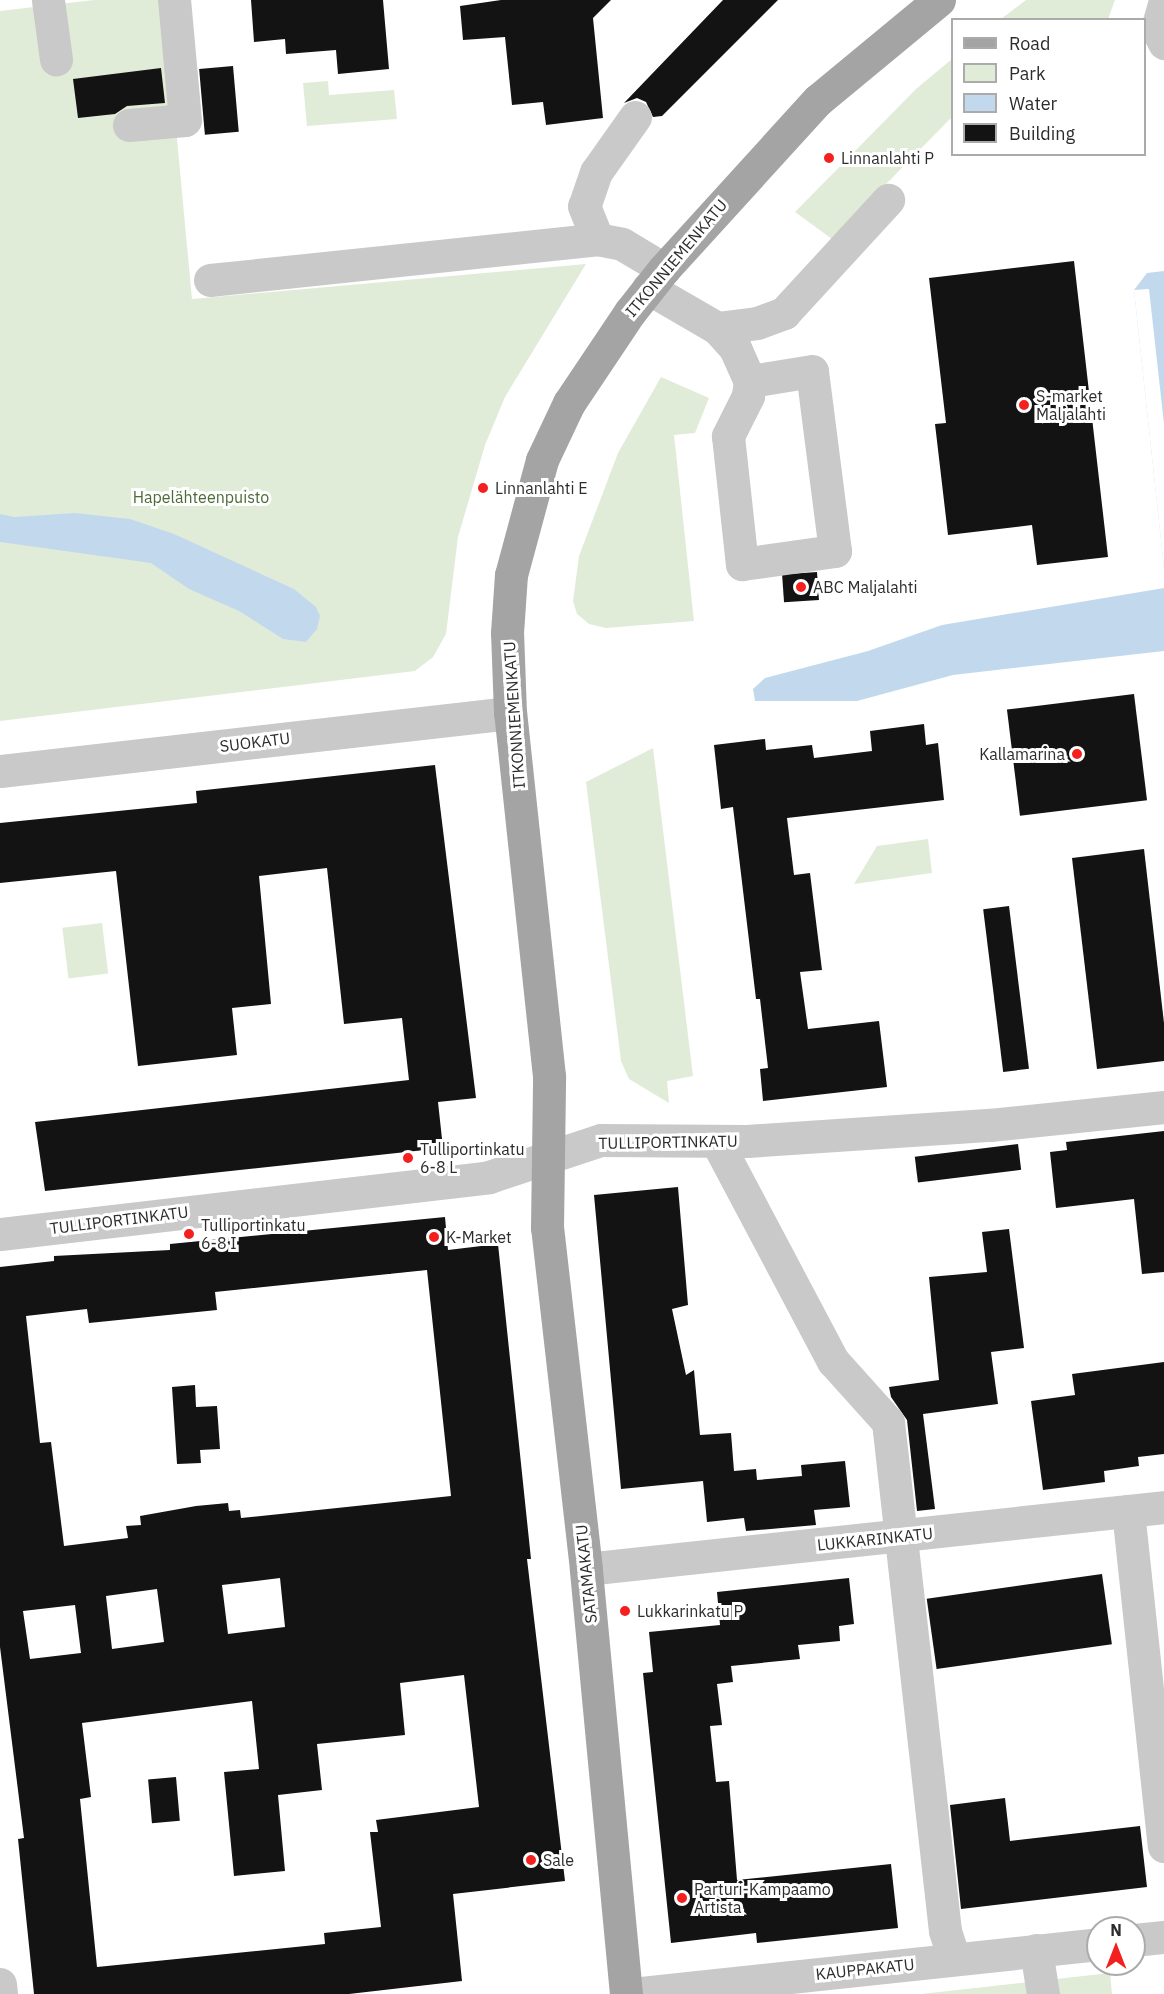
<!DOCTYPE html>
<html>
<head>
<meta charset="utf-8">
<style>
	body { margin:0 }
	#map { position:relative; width:1164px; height:1994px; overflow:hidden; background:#fff; font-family:"IBM Plex Sans",sans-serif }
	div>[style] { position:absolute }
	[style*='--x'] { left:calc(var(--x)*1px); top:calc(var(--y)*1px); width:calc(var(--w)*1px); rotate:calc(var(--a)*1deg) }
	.green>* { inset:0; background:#e1ecd8; transform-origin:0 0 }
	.water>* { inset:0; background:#c2d9ed }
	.pier>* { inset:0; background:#fff }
	.building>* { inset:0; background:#131313; transform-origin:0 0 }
	.minor>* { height:33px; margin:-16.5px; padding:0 16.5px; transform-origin:16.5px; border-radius:16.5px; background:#c9c9c9 }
	.major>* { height:33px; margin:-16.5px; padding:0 16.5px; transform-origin:16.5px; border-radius:16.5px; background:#a4a4a4 }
	.dots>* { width:16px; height:16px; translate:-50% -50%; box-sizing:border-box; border:3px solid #fff; border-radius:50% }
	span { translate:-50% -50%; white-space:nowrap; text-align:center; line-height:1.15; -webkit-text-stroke:6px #fff; paint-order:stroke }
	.poi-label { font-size:16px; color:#2c2c2c }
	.left { translate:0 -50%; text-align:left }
	.right { translate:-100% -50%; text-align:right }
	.street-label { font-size:16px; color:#2c2c2c }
	.park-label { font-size:16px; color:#4b6b37 }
	.legend { position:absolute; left:951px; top:18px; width:195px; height:138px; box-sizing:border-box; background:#fff; border:2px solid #ababab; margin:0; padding:8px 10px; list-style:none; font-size:18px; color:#2c2c2c }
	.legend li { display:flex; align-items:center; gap:12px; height:30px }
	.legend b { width:30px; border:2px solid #ababab }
	.north { position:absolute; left:1086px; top:1916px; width:60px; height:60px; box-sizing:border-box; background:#fff; border:2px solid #ababab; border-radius:50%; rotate:0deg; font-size:16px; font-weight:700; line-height:24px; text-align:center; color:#2c2c2c }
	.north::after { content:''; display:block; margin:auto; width:21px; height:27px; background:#f3201f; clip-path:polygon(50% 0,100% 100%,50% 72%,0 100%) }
</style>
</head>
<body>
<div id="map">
	<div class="green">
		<div style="clip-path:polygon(94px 0,164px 0,192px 299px,586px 264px,505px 397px,485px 445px,458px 537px,446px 634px,433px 657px,415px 671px,0 721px,0 11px)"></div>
		<div style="clip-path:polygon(1026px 0,1115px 0,1108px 19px,1001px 19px)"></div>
		<div style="clip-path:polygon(952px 59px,952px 117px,832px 239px,795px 212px,916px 89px)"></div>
		<div style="clip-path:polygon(328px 81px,329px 95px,394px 90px,397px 119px,307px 126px,303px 83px)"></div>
		<div style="clip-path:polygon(661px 377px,709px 398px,695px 433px,674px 435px,694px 621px,606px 628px,589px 624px,577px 614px,573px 601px,579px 556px,618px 453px)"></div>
		<div style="clip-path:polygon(653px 748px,693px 1076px,667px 1081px,669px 1103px,629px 1079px,621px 1061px,586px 782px)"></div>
		<div style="clip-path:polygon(928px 839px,932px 873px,854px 884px,877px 846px)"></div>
		<div style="left:102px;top:923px;width:51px;height:40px;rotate:83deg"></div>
		<div style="clip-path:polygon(1110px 1973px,1112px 1994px,921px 1994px)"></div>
	</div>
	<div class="water">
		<div style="clip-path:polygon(1164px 271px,1164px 568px,1134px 290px,1147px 273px)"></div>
		<div style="clip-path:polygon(75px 513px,130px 519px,174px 534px,294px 589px,316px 607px,320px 616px,317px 629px,306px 642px,283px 639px,239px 611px,189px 589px,151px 563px,0 542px,0 514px,14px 517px)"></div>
		<div style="clip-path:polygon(1164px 588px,1164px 651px,953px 675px,857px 701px,755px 701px,753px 689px,765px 678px,868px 651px,942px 625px)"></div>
	</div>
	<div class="pier">
		<div style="clip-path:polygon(1149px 289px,1164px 424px,1164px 568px,1134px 290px)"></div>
	</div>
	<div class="building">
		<div style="clip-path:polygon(251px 0,383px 0,389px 69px,338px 74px,336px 50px,286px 54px,285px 39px,254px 42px)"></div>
		<div style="clip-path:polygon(501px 0,611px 0,593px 18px,603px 118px,546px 125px,543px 102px,512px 105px,505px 37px,463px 40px,460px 6px)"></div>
		<div style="clip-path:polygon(723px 0,778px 0,662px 116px,653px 117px,646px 102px,637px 98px,624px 103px)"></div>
		<div style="left:233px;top:66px;width:66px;height:34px;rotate:85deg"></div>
		<div style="clip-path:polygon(161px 68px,165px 103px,127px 106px,115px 114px,78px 118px,73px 79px)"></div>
		<div style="clip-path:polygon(1074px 261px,1108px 557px,1037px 565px,1032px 525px,948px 535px,935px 424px,946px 423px,929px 278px)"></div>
		<div style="left:817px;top:572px;width:28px;height:35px;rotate:86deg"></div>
		<div style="left:1134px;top:694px;width:107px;height:128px;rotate:83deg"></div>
		<div style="clip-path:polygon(924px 724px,926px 745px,938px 743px,944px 800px,787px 818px,794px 875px,810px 873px,822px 970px,800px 972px,808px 1029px,879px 1021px,887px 1087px,763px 1101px,760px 1069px,768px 1068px,760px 999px,756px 999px,733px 807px,721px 809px,714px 745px,765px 739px,766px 750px,812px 745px,814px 758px,872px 751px,870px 731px)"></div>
		<div style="clip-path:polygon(435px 765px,476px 1098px,438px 1102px,443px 1148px,45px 1191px,35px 1122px,409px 1080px,402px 1018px,344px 1024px,327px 868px,259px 876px,271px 1004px,232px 1008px,237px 1055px,138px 1066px,116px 871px,0 883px,0 823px,197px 803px,196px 791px)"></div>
		<div style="clip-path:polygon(1144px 849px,1164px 1023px,1164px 1061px,1097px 1069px,1072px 858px)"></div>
		<div style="left:1009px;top:906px;width:164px;height:26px;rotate:83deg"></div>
		<div style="clip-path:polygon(1164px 1131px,1164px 1272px,1142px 1274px,1134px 1199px,1056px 1208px,1050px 1152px,1067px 1150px,1066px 1142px)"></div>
		<div style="left:1018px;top:1144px;width:26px;height:104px;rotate:83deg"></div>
		<div style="clip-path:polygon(678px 1187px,688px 1305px,672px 1309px,686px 1375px,694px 1370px,700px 1435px,731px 1433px,734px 1471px,756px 1469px,757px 1480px,802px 1476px,801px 1465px,845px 1461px,850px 1507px,814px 1510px,816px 1525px,746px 1531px,744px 1518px,707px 1522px,703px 1481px,621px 1489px,594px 1195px)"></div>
		<div style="clip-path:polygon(evenodd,445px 1217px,448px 1250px,498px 1244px,531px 1559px,527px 1559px,565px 1881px,453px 1894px,462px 1981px,349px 1994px,34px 1994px,18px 1839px,24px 1838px,0 1647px,0 1267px,54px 1261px,54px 1256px,170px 1250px,170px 1244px,445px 1217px,427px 1270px,451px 1496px,241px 1518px,240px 1510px,229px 1511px,228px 1503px,196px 1506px,140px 1516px,141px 1525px,126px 1526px,128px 1538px,64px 1546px,51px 1442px,40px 1443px,26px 1316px,87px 1309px,89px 1323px,217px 1310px,215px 1292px,427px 1270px,445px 1217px,280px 1578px,285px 1627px,228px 1634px,222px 1585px,280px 1578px,445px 1217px,157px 1589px,164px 1642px,112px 1649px,106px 1596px,157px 1589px,445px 1217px,75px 1605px,81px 1653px,30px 1659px,23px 1611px,75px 1605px,445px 1217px,464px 1675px,479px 1807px,376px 1820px,378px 1832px,370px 1832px,381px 1927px,324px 1933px,325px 1944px,97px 1967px,80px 1799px,91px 1797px,82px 1723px,252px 1701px,259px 1769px,224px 1772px,234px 1876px,285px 1871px,278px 1795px,322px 1790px,317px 1744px,405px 1735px,400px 1683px,464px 1675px)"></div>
		<div style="clip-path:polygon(1009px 1229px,1024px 1348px,991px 1352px,998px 1404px,923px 1414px,935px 1509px,917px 1511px,907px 1420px,891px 1397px,889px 1387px,939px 1380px,929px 1277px,987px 1272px,982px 1232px)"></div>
		<div style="clip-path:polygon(1164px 1362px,1164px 1454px,1138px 1457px,1139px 1466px,1104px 1471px,1105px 1482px,1043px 1490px,1031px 1401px,1075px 1395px,1072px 1374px)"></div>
		<div style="clip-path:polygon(195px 1385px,196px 1407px,217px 1406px,220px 1449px,200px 1450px,201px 1463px,177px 1464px,172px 1387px)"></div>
		<div style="left:1102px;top:1574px;width:71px;height:177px;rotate:82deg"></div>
		<div style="clip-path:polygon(849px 1578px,854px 1624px,839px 1626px,840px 1641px,798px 1645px,800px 1659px,731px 1666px,733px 1682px,717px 1684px,722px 1725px,710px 1726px,716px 1782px,729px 1781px,737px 1880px,891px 1864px,898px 1928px,757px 1943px,756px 1933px,671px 1943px,643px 1673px,653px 1672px,649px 1632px,720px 1625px,717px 1592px)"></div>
		<div style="left:176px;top:1777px;width:44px;height:28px;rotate:85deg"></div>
		<div style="clip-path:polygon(1005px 1798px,1010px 1841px,1140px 1826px,1147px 1887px,961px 1909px,950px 1805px)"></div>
	</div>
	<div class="minor">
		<div style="--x:48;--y:0;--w:60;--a:82.3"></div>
		<div style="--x:1164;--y:4;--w:26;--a:106"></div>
		<div style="--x:1157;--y:29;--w:16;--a:63"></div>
		<div style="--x:635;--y:117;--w:67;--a:125.3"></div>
		<div style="--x:596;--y:172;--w:36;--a:109"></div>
		<div style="--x:584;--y:206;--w:35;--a:68"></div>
		<div style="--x:597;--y:239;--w:25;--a:11"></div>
		<div style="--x:622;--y:244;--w:49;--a:30.8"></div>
		<div style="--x:129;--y:125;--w:56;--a:-5.1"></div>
		<div style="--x:185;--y:120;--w:121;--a:-95.2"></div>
		<div style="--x:210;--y:280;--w:389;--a:-6"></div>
		<div style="--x:648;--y:288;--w:80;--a:30.1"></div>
		<div style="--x:717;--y:328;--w:40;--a:-7.1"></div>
		<div style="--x:757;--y:323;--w:29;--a:-20"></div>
		<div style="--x:784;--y:313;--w:154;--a:-47.4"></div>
		<div style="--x:717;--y:328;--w:27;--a:48"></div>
		<div style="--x:735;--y:348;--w:36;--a:66"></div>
		<div style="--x:750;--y:381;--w:15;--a:98"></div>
		<div style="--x:748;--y:396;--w:45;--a:116.6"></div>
		<div style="--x:728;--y:436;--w:129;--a:83.8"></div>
		<div style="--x:742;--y:564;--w:94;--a:-8"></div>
		<div style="--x:835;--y:551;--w:181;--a:-97.3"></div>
		<div style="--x:812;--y:371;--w:63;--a:170.8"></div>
		<div style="--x:0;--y:771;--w:513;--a:-6.49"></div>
		<div style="--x:717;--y:1142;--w:248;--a:62.1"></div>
		<div style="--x:833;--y:1361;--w:82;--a:48"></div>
		<div style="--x:888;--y:1422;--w:512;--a:83.61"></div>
		<div style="--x:945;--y:1931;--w:29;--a:72"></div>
		<div style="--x:0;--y:1234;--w:492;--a:-6.6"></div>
		<div style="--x:489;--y:1177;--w:118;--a:-18.3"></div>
		<div style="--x:601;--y:1140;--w:146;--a:0.4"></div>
		<div style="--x:747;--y:1141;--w:244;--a:-3.8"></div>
		<div style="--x:990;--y:1125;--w:175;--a:-5.9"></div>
		<div style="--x:1128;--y:1511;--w:337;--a:83.9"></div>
		<div style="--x:586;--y:1569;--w:581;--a:-6.12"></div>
		<div style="--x:1134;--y:1940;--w:30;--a:-6"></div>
		<div style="--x:1036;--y:1950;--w:45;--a:81"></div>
		<div style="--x:0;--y:1984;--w:10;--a:84"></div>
		<div style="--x:632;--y:1994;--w:469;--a:-6.1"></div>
	</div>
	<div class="major">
		<div style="--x:626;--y:1994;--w:427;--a:-95.4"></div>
		<div style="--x:586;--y:1569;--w:343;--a:-96.5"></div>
		<div style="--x:547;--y:1228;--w:152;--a:-89.2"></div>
		<div style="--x:549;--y:1076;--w:365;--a:-96.1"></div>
		<div style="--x:510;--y:713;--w:80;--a:-92.1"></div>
		<div style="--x:507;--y:633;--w:58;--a:-86.1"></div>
		<div style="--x:511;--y:575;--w:119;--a:-74.9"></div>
		<div style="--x:542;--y:460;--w:63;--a:-64.7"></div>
		<div style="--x:569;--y:403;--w:110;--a:-56.2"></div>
		<div style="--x:630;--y:312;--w:55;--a:-51.7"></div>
		<div style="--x:664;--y:269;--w:229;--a:-47.7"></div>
		<div style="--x:818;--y:100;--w:157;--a:-39.6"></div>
	</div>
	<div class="dots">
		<div style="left:829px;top:158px;background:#f3201f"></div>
		<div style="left:1024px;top:405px;background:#f3201f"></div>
		<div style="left:483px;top:488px;background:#f3201f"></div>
		<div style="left:801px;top:587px;background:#f3201f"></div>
		<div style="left:1077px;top:754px;background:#f3201f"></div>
		<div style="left:408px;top:1158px;background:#f3201f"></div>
		<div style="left:189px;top:1234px;background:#f3201f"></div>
		<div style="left:434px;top:1237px;background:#f3201f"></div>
		<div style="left:625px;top:1611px;background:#f3201f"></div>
		<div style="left:531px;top:1860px;background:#f3201f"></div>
		<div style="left:682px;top:1898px;background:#f3201f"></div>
	</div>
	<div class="poi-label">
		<span class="left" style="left:841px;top:158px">Linnanlahti P</span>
		<span class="left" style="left:1036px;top:405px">S-market<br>Maljalahti</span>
		<span class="left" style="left:495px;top:488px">Linnanlahti E</span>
		<span class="left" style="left:813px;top:587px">ABC Maljalahti</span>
		<span class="right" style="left:1065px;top:754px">Kallamarina</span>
		<span class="left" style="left:420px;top:1158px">Tulliportinkatu<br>6-8 L</span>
		<span class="left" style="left:201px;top:1234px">Tulliportinkatu<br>6-8 I</span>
		<span class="left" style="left:446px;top:1237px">K-Market</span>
		<span class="left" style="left:637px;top:1611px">Lukkarinkatu P</span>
		<span class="left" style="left:543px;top:1860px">Sale</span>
		<span class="left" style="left:694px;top:1898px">Parturi-Kampaamo<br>Artista</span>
	</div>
	<div class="street-label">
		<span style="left:676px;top:258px;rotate:-50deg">ITKONNIEMENKATU</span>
		<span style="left:514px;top:715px;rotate:-94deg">ITKONNIEMENKATU</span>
		<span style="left:255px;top:742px;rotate:-7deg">SUOKATU</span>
		<span style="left:668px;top:1142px;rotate:-1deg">TULLIPORTINKATU</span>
		<span style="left:119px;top:1220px;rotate:-7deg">TULLIPORTINKATU</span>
		<span style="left:875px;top:1539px;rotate:-6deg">LUKKARINKATU</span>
		<span style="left:586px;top:1574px;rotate:-96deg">SATAMAKATU</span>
		<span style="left:865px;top:1969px;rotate:-6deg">KAUPPAKATU</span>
	</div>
	<div class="park-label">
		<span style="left:201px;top:497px">Hapelähteenpuisto</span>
	</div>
	<ul class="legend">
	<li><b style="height:8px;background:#a4a4a4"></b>Road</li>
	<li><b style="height:16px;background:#e1ecd8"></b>Park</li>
	<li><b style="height:16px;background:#c2d9ed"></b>Water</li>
	<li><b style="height:16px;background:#131313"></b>Building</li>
	</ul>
	<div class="north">N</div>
</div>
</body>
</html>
